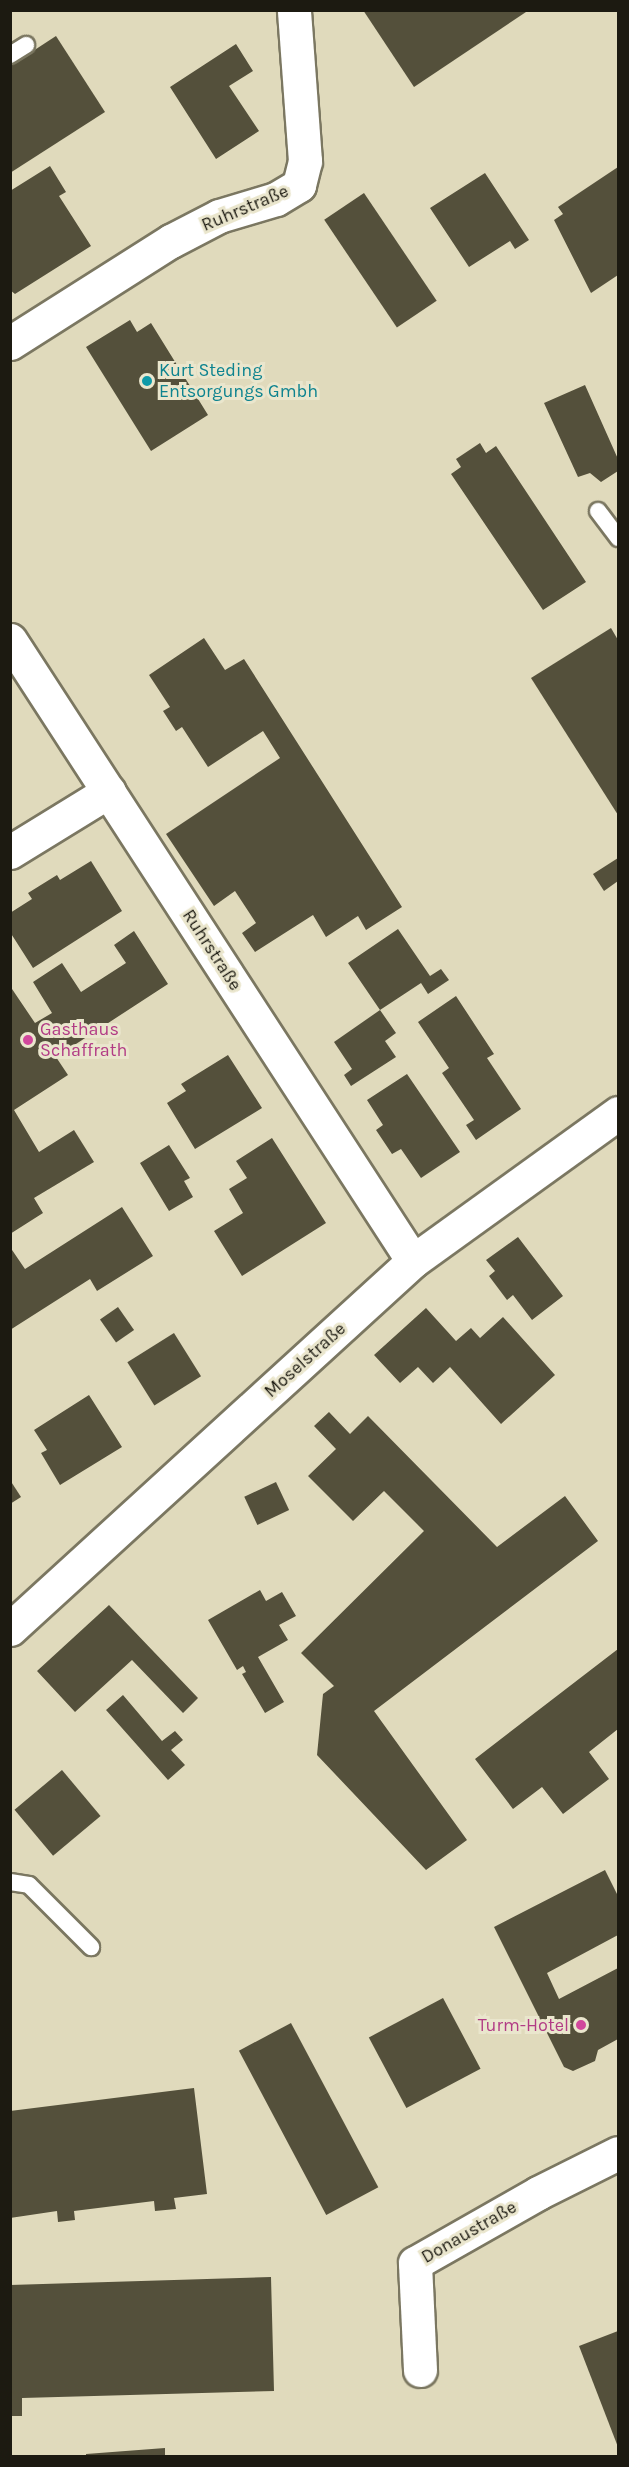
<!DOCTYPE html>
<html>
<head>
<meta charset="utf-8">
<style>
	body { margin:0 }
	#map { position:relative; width:629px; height:2467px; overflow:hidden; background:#eae6cd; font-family:Karla,sans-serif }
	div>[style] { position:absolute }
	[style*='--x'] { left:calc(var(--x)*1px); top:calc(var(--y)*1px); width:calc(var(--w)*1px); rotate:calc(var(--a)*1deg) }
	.built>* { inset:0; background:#e0dabc; transform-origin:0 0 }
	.building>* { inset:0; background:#54503b; transform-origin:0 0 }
	.roads { filter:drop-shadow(2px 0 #7b7761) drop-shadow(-2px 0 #7b7761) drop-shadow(0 2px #7b7761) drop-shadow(0 -2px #7b7761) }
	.lane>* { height:16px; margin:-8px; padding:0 8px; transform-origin:8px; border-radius:8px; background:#fff }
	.street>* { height:33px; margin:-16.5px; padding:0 16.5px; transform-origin:16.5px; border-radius:16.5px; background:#fff }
	.dots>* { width:16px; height:16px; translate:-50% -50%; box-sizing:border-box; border:3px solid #eae6cd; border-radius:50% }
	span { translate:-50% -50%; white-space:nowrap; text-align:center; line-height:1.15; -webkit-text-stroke:6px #eae6cd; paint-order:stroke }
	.street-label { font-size:18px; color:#1c1a11 }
	.culture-label { font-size:18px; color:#0d838f }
	.left { translate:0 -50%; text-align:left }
	.hotel-label { font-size:18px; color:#b23c85 }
	.right { translate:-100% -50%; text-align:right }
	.frame { position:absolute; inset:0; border:12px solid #1c1a11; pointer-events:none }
</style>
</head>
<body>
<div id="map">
	<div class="built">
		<div style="left:11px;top:11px;width:607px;height:2445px"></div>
	</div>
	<div class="building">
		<div style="clip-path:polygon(363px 10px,529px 10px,414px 87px)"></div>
		<div style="clip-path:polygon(56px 36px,105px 112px,10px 173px,10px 66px)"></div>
		<div style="clip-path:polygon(236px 44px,253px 71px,229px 86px,259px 131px,216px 159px,170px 87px)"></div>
		<div style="clip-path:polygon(50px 166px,66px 192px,59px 196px,91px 246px,15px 294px,10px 290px,10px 191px)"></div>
		<div style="clip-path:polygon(618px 167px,618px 275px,591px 293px,554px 220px,563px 214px,558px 207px)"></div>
		<div style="clip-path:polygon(485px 173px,529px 240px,515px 249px,510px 241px,469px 267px,430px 208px)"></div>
		<div style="left:364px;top:193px;width:130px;height:48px;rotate:56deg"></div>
		<div style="clip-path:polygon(130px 320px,137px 332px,151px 323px,208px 415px,151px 451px,86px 347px)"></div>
		<div style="clip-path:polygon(585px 385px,618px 459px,618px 471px,601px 482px,590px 473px,578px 477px,544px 403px)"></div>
		<div style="clip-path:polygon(480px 443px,486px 453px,496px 446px,586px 582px,543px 610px,451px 474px,461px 467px,456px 459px)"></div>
		<div style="clip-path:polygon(611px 628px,618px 640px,618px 815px,531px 678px)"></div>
		<div style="clip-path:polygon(204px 638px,225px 670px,244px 659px,402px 907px,366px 930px,358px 916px,326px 937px,313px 915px,255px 952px,242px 933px,256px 923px,235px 891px,214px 906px,166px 834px,280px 758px,263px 731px,208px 767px,182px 727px,176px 731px,163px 711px,170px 707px,149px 675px)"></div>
		<div style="clip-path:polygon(618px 858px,618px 881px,604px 891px,593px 874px)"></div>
		<div style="clip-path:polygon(91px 861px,122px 911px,33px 968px,10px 932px,10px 913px,32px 899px,28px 893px,57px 875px,60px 880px)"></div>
		<div style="clip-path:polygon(398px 929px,430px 976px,441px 969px,449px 980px,428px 994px,421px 983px,380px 1010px,348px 963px)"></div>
		<div style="clip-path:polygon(134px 931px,168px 984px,56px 1057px,68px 1075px,14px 1110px,39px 1152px,74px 1130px,94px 1162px,34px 1198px,43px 1213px,10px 1234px,10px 986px,35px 1023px,52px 1013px,33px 982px,62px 963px,81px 992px,126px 963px,114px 945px)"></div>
		<div style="clip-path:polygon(456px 996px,494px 1054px,487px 1058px,521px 1109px,476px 1140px,466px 1125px,474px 1120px,442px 1073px,449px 1068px,418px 1022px)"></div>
		<div style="clip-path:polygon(380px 1010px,396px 1033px,385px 1041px,396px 1057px,351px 1086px,344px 1075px,352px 1069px,334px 1042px)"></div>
		<div style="clip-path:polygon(228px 1055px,262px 1108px,195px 1149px,167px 1103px,186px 1091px,181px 1084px)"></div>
		<div style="clip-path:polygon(407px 1074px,460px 1152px,421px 1178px,401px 1149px,392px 1154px,376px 1130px,383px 1125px,367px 1100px)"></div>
		<div style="clip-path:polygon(272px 1138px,326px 1223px,242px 1276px,214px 1231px,243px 1213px,229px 1189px,247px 1178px,236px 1161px)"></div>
		<div style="clip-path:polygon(169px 1145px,190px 1178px,184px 1181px,193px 1197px,169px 1211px,140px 1163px)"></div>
		<div style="clip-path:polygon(122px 1207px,153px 1256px,97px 1291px,90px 1279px,10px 1330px,10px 1247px,25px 1269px)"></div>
		<div style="clip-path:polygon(518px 1237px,563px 1296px,532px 1320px,513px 1295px,507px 1300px,489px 1276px,495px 1271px,486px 1260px)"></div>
		<div style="left:118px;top:1307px;width:28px;height:22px;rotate:55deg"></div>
		<div style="clip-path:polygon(426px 1308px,456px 1341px,471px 1328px,480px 1338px,503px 1317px,555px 1375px,501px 1424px,450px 1367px,433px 1383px,418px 1367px,400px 1383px,374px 1355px)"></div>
		<div style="left:174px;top:1333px;width:51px;height:55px;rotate:58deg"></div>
		<div style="clip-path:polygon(89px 1395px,122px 1447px,60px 1485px,41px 1453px,47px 1450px,34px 1430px)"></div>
		<div style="clip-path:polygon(329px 1412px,350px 1434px,368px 1416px,497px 1547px,565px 1496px,598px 1541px,374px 1711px,467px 1840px,426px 1870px,317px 1755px,323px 1694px,334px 1686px,301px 1653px,424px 1531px,384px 1491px,353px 1521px,308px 1476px,336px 1449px,314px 1426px)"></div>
		<div style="clip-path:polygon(10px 1480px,21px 1497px,10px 1504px)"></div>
		<div style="left:276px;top:1482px;width:31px;height:35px;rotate:65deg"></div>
		<div style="clip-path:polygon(260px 1590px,266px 1601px,282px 1592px,296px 1616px,279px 1625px,288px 1640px,258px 1657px,284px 1702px,265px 1713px,242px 1674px,246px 1672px,243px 1666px,237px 1670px,208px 1620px)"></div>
		<div style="clip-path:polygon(109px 1605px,198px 1698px,183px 1713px,132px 1660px,75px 1712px,37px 1671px)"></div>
		<div style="clip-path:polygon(618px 1649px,618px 1729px,589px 1752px,609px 1779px,563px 1814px,542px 1787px,513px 1809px,475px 1759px)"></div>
		<div style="clip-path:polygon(123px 1695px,162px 1741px,175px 1731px,183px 1740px,171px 1750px,185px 1765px,168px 1780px,106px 1710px)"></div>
		<div style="left:62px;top:1770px;width:60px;height:62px;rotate:50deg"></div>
		<div style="clip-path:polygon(605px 1870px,618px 1896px,618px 1935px,547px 1973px,559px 1999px,618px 1968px,618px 2039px,598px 2050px,595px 2061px,573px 2071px,564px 2067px,494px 1927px)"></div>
		<div style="left:443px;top:1998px;width:80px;height:84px;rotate:62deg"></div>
		<div style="left:291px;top:2023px;width:186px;height:59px;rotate:62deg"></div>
		<div style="clip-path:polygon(194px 2088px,207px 2194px,174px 2198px,176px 2209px,155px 2211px,154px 2201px,74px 2211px,75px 2220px,58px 2222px,57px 2211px,10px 2218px,10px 2111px)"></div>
		<div style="clip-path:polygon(271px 2277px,274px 2391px,22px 2398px,22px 2416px,10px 2416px,10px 2285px)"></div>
		<div style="clip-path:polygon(618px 2331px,618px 2447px,579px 2346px)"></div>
		<div style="clip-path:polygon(165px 2448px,165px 2456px,86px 2456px,86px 2454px)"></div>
	</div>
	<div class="roads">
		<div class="lane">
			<div style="--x:10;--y:55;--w:19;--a:-32"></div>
			<div style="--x:598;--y:511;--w:34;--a:53"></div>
			<div style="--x:10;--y:1882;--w:19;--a:9"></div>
			<div style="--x:29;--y:1885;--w:88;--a:45"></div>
		</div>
		<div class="street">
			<div style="--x:10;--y:343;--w:191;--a:-32.4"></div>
			<div style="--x:171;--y:241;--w:54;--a:-27.5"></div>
			<div style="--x:219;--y:216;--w:59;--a:-16.6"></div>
			<div style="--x:276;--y:199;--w:27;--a:-31"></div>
			<div style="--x:299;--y:185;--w:25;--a:-76"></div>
			<div style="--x:305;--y:161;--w:151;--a:-94.2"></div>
			<div style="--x:10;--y:640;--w:740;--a:57.02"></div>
			<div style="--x:10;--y:852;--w:116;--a:-31.6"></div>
			<div style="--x:10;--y:1629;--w:546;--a:-42.4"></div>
			<div style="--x:413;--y:1261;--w:253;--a:-35.8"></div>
			<div style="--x:420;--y:2370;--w:107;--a:-92.7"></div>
			<div style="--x:415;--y:2263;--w:142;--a:-29.6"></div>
			<div style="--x:538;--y:2193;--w:89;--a:-26.6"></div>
		</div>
	</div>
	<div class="dots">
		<div style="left:147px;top:381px;background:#0f9aa8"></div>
		<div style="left:28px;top:1040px;background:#d1479c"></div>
		<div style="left:581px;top:2025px;background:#d1479c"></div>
	</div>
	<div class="street-label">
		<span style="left:245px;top:208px;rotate:-23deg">Ruhrstraße</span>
		<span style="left:212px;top:950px;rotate:57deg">Ruhrstraße</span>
		<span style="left:305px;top:1360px;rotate:-42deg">Moselstraße</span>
		<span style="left:469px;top:2232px;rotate:-30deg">Donaustraße</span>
	</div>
	<div class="culture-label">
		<span class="left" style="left:159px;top:381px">Kurt Steding<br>Entsorgungs Gmbh</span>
	</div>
	<div class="hotel-label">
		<span class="left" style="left:40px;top:1040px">Gasthaus<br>Schaffrath</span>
		<span class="right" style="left:569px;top:2025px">Turm-Hotel</span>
	</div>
	<div class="frame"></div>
</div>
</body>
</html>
